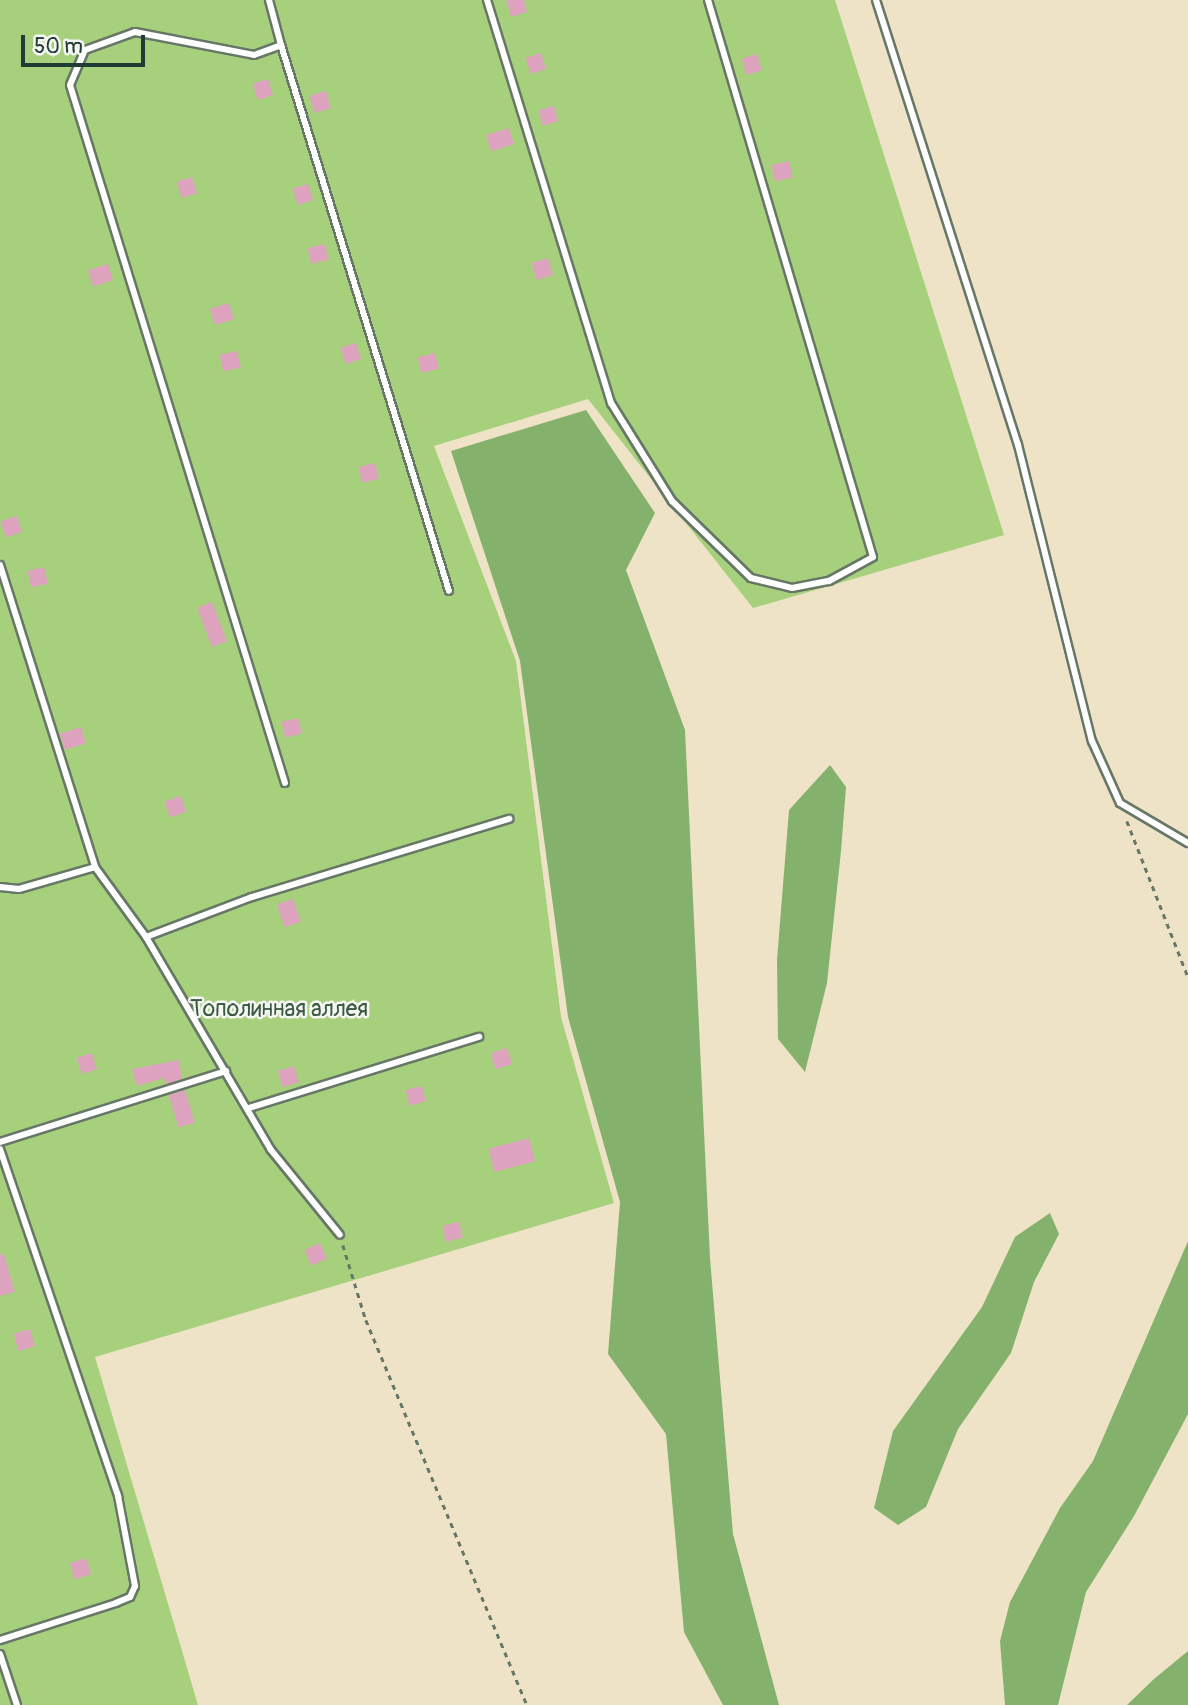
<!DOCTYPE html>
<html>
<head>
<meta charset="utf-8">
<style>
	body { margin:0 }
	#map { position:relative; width:1188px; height:1705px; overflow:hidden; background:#eee3c6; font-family:Pangolin,sans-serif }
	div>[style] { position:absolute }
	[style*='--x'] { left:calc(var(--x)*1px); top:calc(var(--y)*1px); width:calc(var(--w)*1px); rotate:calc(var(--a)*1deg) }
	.green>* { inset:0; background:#a6d07c }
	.forest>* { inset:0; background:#84b26c }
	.building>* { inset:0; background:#dda3be; transform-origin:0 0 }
	.path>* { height:2.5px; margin-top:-1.25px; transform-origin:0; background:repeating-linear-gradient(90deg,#677767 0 5px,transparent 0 10px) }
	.roads { filter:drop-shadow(2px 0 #677767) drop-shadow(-2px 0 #677767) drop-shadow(0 2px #677767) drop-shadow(0 -2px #677767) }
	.service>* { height:6px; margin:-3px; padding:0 3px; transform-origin:3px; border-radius:3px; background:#fff }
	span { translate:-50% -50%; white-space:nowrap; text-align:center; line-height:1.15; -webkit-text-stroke:5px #f6f6f2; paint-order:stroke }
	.park-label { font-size:23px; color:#3a5a42 }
	.scale { position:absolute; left:21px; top:35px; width:124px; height:32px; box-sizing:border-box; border:4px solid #1f3d34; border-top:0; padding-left:9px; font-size:21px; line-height:24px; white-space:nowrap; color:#1f3d34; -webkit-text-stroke:5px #f6f6f2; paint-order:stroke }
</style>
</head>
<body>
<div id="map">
	<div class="green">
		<div style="clip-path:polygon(0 0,835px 0,1004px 535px,753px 608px,588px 399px,434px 446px,516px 661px,561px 1017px,614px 1203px,95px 1357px,198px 1705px,0 1705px)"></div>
	</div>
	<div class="forest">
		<div style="clip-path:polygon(586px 410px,655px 513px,626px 570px,685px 730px,710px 1258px,733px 1534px,779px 1705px,723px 1705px,684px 1632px,666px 1434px,608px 1354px,620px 1202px,568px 1017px,520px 661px,451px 451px)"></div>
		<div style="clip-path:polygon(830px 765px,846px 787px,841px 851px,827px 983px,805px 1072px,778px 1039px,777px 960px,789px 810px)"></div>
		<div style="clip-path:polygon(1050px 1213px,1059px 1234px,1034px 1282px,1011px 1353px,958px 1429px,926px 1507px,898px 1525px,874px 1508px,893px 1431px,982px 1307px,1015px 1237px)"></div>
		<div style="clip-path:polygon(1188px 1241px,1188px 1414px,1134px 1516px,1086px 1592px,1058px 1705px,1005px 1705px,1000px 1641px,1010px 1602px,1060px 1508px,1093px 1461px)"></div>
		<div style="clip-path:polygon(1188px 1651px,1188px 1705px,1127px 1705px,1154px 1679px)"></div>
	</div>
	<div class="building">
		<div style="clip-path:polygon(506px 0,524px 0,527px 12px,511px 17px)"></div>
		<div style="left:541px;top:53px;width:17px;height:16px;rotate:73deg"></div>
		<div style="left:757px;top:54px;width:17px;height:16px;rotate:73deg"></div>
		<div style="left:268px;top:79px;width:17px;height:16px;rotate:73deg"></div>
		<div style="left:326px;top:91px;width:18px;height:17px;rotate:74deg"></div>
		<div style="left:554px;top:106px;width:16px;height:16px;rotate:76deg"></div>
		<div style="left:509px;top:128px;width:17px;height:24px;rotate:73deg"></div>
		<div style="left:789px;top:161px;width:17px;height:18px;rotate:77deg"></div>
		<div style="left:192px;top:177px;width:17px;height:16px;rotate:73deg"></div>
		<div style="left:308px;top:184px;width:17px;height:16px;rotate:73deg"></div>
		<div style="left:325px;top:244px;width:16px;height:18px;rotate:76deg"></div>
		<div style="left:548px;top:258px;width:18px;height:17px;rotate:74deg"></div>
		<div style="left:108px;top:264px;width:17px;height:21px;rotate:73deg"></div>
		<div style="left:229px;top:303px;width:17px;height:20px;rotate:73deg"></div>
		<div style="left:356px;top:343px;width:17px;height:16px;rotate:73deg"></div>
		<div style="left:237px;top:351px;width:17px;height:18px;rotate:77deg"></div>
		<div style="left:435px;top:353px;width:16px;height:18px;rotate:76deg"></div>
		<div style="left:375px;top:463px;width:16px;height:17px;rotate:76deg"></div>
		<div style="left:17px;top:516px;width:17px;height:17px;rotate:73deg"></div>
		<div style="left:44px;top:567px;width:17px;height:17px;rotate:77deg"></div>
		<div style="left:212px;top:602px;width:42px;height:16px;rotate:69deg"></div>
		<div style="left:298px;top:718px;width:16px;height:17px;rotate:76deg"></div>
		<div style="left:81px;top:727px;width:17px;height:22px;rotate:73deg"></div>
		<div style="left:181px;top:796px;width:17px;height:17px;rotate:73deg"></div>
		<div style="left:293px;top:899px;width:24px;height:17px;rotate:71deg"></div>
		<div style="left:507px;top:1048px;width:17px;height:17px;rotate:73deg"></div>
		<div style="left:92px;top:1053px;width:17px;height:16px;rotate:73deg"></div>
		<div style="clip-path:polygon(179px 1060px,182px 1079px,166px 1084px,164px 1078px,137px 1086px,132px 1069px)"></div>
		<div style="left:294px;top:1066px;width:17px;height:17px;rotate:73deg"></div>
		<div style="left:422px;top:1086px;width:16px;height:17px;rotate:76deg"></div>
		<div style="left:185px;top:1090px;width:34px;height:17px;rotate:73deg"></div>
		<div style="left:529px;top:1138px;width:24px;height:42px;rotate:75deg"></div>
		<div style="left:459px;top:1222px;width:16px;height:17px;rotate:76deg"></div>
		<div style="left:320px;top:1243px;width:17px;height:17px;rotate:66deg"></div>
		<div style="clip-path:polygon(4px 1254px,15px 1292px,0 1296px,0 1255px)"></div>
		<div style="left:30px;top:1329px;width:18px;height:17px;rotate:74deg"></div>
		<div style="left:86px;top:1558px;width:17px;height:17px;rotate:73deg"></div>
	</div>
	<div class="path">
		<div style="--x:1127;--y:821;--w:168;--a:68.6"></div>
		<div style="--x:343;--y:1245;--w:78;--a:73"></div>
		<div style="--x:366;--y:1320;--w:417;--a:67.3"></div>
	</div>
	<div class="roads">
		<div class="service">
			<div style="--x:269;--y:0;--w:47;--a:75.1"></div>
			<div style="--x:487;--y:0;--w:422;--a:72.9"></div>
			<div style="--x:611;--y:403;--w:115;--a:58.1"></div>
			<div style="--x:672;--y:501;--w:110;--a:44.3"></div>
			<div style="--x:751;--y:578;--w:42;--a:13.7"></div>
			<div style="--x:792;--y:588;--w:38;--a:-11"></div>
			<div style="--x:829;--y:581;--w:50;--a:-28.6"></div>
			<div style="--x:873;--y:557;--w:581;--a:-106.5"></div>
			<div style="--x:876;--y:0;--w:467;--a:72.3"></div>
			<div style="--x:1018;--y:445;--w:305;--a:76"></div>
			<div style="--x:1092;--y:741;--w:68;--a:65.7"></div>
			<div style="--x:1120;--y:803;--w:79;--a:30.5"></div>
			<div style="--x:0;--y:565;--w:317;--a:72.5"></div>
			<div style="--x:95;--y:867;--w:87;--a:53.9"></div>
			<div style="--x:146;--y:937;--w:247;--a:59.6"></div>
			<div style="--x:271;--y:1150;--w:109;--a:50.9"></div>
			<div style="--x:285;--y:783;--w:730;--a:-107.12"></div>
			<div style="--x:70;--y:85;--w:38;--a:-67"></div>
			<div style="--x:85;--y:50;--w:53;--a:-19.8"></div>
			<div style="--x:135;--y:32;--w:121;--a:10.9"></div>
			<div style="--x:254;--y:55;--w:29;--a:-20"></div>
			<div style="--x:281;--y:45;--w:571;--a:72.9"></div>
			<div style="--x:0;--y:887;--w:19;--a:6"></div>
			<div style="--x:19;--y:889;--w:79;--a:-16.1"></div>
			<div style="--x:146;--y:937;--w:113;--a:-20.7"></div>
			<div style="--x:252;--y:897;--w:269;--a:-16.9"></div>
			<div style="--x:249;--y:1108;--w:241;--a:-17.2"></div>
			<div style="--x:0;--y:1142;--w:237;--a:-17.4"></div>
			<div style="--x:0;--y:1149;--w:367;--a:71.2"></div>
			<div style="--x:118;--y:1496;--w:92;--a:79.3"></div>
			<div style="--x:135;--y:1586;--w:12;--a:114"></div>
			<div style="--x:130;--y:1597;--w:15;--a:157"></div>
			<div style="--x:116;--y:1603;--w:122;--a:162.3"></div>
			<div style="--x:0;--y:1654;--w:54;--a:71.6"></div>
		</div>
	</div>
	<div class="park-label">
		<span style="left:279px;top:1009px">Тополинная аллея</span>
	</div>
	<div class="scale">50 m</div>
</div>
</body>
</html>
